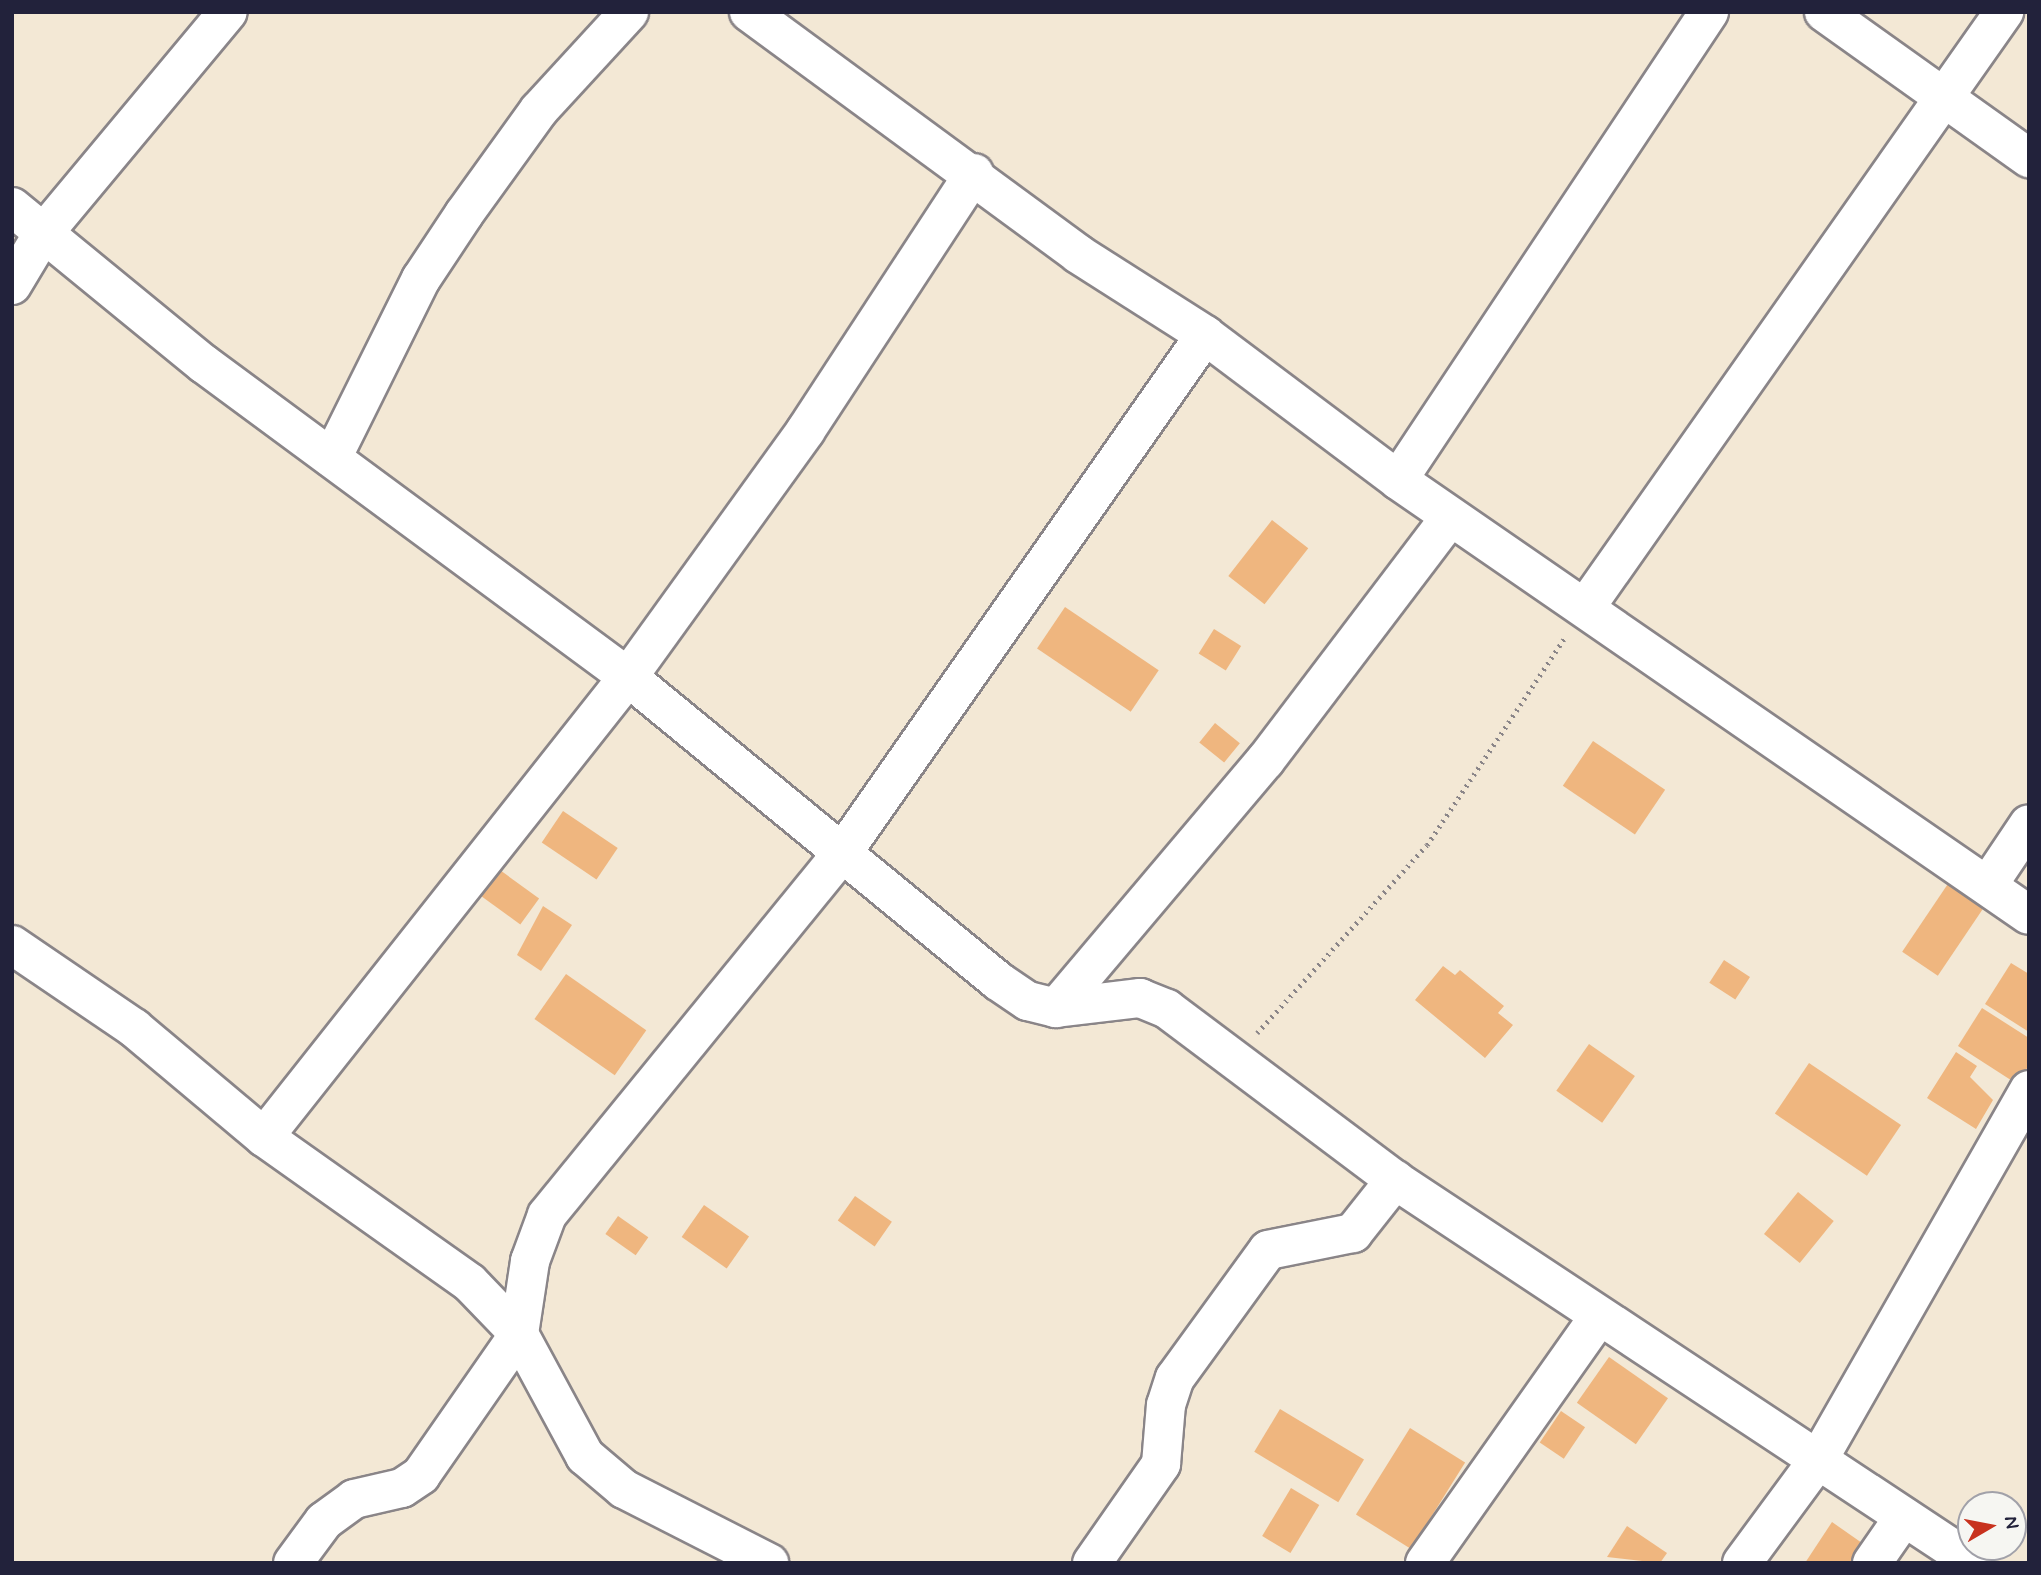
<!DOCTYPE html>
<html>
<head>
<meta charset="utf-8">
<style>
	body { margin:0 }
	#map { position:relative; width:2041px; height:1575px; overflow:hidden; background:#f3e8d5; font-family:Mynerve,sans-serif }
	div>[style] { position:absolute }
	[style*='--x'] { left:calc(var(--x)*1px); top:calc(var(--y)*1px); width:calc(var(--w)*1px); rotate:calc(var(--a)*1deg) }
	.building>* { inset:0; background:#efb67f; transform-origin:0 0 }
	.path>* { height:4.5px; margin-top:-2.25px; transform-origin:0; background:repeating-linear-gradient(90deg,#8a8588 0 2px,transparent 0 7px) }
	.roads { filter:drop-shadow(2px 0 #8a8588) drop-shadow(-2px 0 #8a8588) drop-shadow(0 2px #8a8588) drop-shadow(0 -2px #8a8588) }
	.street>* { height:38px; margin:-19px; padding:0 19px; transform-origin:19px; border-radius:19px; background:#fff }
	span { translate:-50% -50%; white-space:nowrap; text-align:center; line-height:1.15; -webkit-text-stroke:7px #f6f6f2; paint-order:stroke }
	.frame { position:absolute; inset:0; border:14px solid #22223b; pointer-events:none }
	.north { position:absolute; left:1957px; top:1491px; width:70px; height:70px; box-sizing:border-box; background:#f6f6f2; border:2px solid #a1a1a9; border-radius:50%; rotate:80deg; font-size:19px; font-weight:700; line-height:28px; text-align:center; color:#22223b }
	.north::after { content:''; display:block; margin:auto; width:24px; height:32px; background:#c8321e; clip-path:polygon(50% 0,100% 100%,50% 72%,0 100%) }
</style>
</head>
<body>
<div id="map">
	<div class="building">
		<div style="left:1272px;top:520px;width:46px;height:71px;rotate:38deg"></div>
		<div style="left:1065px;top:607px;width:113px;height:50px;rotate:34deg"></div>
		<div style="left:1214px;top:629px;width:32px;height:29px;rotate:32deg"></div>
		<div style="left:1215px;top:723px;width:32px;height:25px;rotate:39deg"></div>
		<div style="left:1593px;top:741px;width:87px;height:54px;rotate:34deg"></div>
		<div style="left:563px;top:811px;width:66px;height:38px;rotate:34deg"></div>
		<div style="left:1962px;top:863px;width:43px;height:107px;rotate:34deg"></div>
		<div style="left:493px;top:865px;width:57px;height:32px;rotate:36deg"></div>
		<div style="clip-path:polygon(543px 906px,572px 925px,541px 971px,517px 955px)"></div>
		<div style="left:1724px;top:960px;width:31px;height:27px;rotate:33deg"></div>
		<div style="clip-path:polygon(2011px 963px,2029px 974px,2029px 1032px,1985px 1004px)"></div>
		<div style="clip-path:polygon(1443px 966px,1455px 975px,1460px 970px,1504px 1006px,1498px 1013px,1513px 1025px,1485px 1058px,1415px 1000px)"></div>
		<div style="left:566px;top:974px;width:98px;height:55px;rotate:35deg"></div>
		<div style="clip-path:polygon(1982px 1008px,2029px 1038px,2029px 1065px,2017px 1084px,1958px 1046px)"></div>
		<div style="left:1589px;top:1044px;width:56px;height:57px;rotate:35deg"></div>
		<div style="clip-path:polygon(1956px 1052px,1977px 1066px,1970px 1077px,1993px 1100px,1976px 1129px,1927px 1098px)"></div>
		<div style="left:1809px;top:1063px;width:111px;height:61px;rotate:34deg"></div>
		<div style="left:1798px;top:1192px;width:46px;height:54px;rotate:39deg"></div>
		<div style="left:855px;top:1196px;width:45px;height:30px;rotate:35deg"></div>
		<div style="left:704px;top:1205px;width:55px;height:39px;rotate:35deg"></div>
		<div style="left:618px;top:1216px;width:37px;height:22px;rotate:35deg"></div>
		<div style="left:1609px;top:1357px;width:72px;height:56px;rotate:35deg"></div>
		<div style="left:1280px;top:1409px;width:98px;height:50px;rotate:31deg"></div>
		<div style="left:1561px;top:1411px;width:29px;height:38px;rotate:34deg"></div>
		<div style="left:1410px;top:1428px;width:65px;height:102px;rotate:32deg"></div>
		<div style="left:1291px;top:1488px;width:33px;height:56px;rotate:31deg"></div>
		<div style="clip-path:polygon(1832px 1522px,1872px 1550px,1863px 1563px,1805px 1563px)"></div>
		<div style="clip-path:polygon(1627px 1526px,1667px 1553px,1660px 1563px,1607px 1557px)"></div>
	</div>
	<div class="path">
		<div style="--x:1257;--y:1033;--w:253;--a:-47.9"></div>
		<div style="--x:1427;--y:845;--w:250;--a:-56.4"></div>
	</div>
	<div class="roads">
		<div class="street">
			<div style="--x:749;--y:12;--w:408;--a:36.3"></div>
			<div style="--x:1078;--y:254;--w:151;--a:32.5"></div>
			<div style="--x:1205;--y:335;--w:241;--a:36.9"></div>
			<div style="--x:1398;--y:480;--w:766;--a:34.58"></div>
			<div style="--x:1824;--y:12;--w:252;--a:35.5"></div>
			<div style="--x:12;--y:207;--w:248;--a:39.3"></div>
			<div style="--x:204;--y:364;--w:527;--a:36.44"></div>
			<div style="--x:628;--y:677;--w:479;--a:39.4"></div>
			<div style="--x:998;--y:981;--w:36;--a:34"></div>
			<div style="--x:1028;--y:1001;--w:29;--a:14"></div>
			<div style="--x:1056;--y:1008;--w:85;--a:-6.8"></div>
			<div style="--x:1140;--y:998;--w:29;--a:22"></div>
			<div style="--x:1167;--y:1009;--w:285;--a:36.9"></div>
			<div style="--x:1395;--y:1180;--w:694;--a:33.48"></div>
			<div style="--x:12;--y:285;--w:58;--a:-59"></div>
			<div style="--x:42;--y:235;--w:290;--a:-50.2"></div>
			<div style="--x:332;--y:458;--w:200;--a:-63.6"></div>
			<div style="--x:421;--y:279;--w:78;--a:-56.5"></div>
			<div style="--x:464;--y:214;--w:128;--a:-54.2"></div>
			<div style="--x:539;--y:110;--w:133;--a:-47.4"></div>
			<div style="--x:1398;--y:480;--w:562;--a:-56.39"></div>
			<div style="--x:1585;--y:608;--w:729;--a:-54.89"></div>
			<div style="--x:1988;--y:885;--w:73;--a:-56.1"></div>
			<div style="--x:12;--y:945;--w:148;--a:34.2"></div>
			<div style="--x:134;--y:1028;--w:170;--a:40"></div>
			<div style="--x:264;--y:1137;--w:252;--a:35.3"></div>
			<div style="--x:470;--y:1283;--w:71;--a:46.1"></div>
			<div style="--x:519;--y:1334;--w:139;--a:61.6"></div>
			<div style="--x:585;--y:1456;--w:51;--a:40.2"></div>
			<div style="--x:624;--y:1489;--w:163;--a:27"></div>
			<div style="--x:1056;--y:1008;--w:324;--a:-49.8"></div>
			<div style="--x:1265;--y:761;--w:306;--a:-52.8"></div>
			<div style="--x:264;--y:1137;--w:587;--a:-51.65"></div>
			<div style="--x:628;--y:677;--w:304;--a:-54.2"></div>
			<div style="--x:806;--y:430;--w:307;--a:-56.8"></div>
			<div style="--x:293;--y:1563;--w:52;--a:-53.6"></div>
			<div style="--x:324;--y:1521;--w:37;--a:-36"></div>
			<div style="--x:354;--y:1499;--w:49;--a:-12.9"></div>
			<div style="--x:402;--y:1488;--w:23;--a:-34"></div>
			<div style="--x:421;--y:1475;--w:172;--a:-55.2"></div>
			<div style="--x:519;--y:1334;--w:74;--a:-81.4"></div>
			<div style="--x:530;--y:1261;--w:49;--a:-69.7"></div>
			<div style="--x:547;--y:1215;--w:468;--a:-50.8"></div>
			<div style="--x:843;--y:852;--w:631;--a:-55"></div>
			<div style="--x:1092;--y:1563;--w:121;--a:-55.1"></div>
			<div style="--x:1161;--y:1464;--w:59;--a:-85.2"></div>
			<div style="--x:1166;--y:1405;--w:28;--a:-72"></div>
			<div style="--x:1175;--y:1378;--w:158;--a:-54"></div>
			<div style="--x:1268;--y:1250;--w:87;--a:-11.3"></div>
			<div style="--x:1353;--y:1233;--w:68;--a:-51.6"></div>
			<div style="--x:1425;--y:1563;--w:300;--a:-54.8"></div>
			<div style="--x:1742;--y:1563;--w:128;--a:-53.6"></div>
			<div style="--x:1818;--y:1460;--w:426;--a:-60.3"></div>
			<div style="--x:1872;--y:1563;--w:56;--a:-55.2"></div>
		</div>
	</div>
	<div class="frame"></div>
	<div class="north">N</div>
</div>
</body>
</html>
